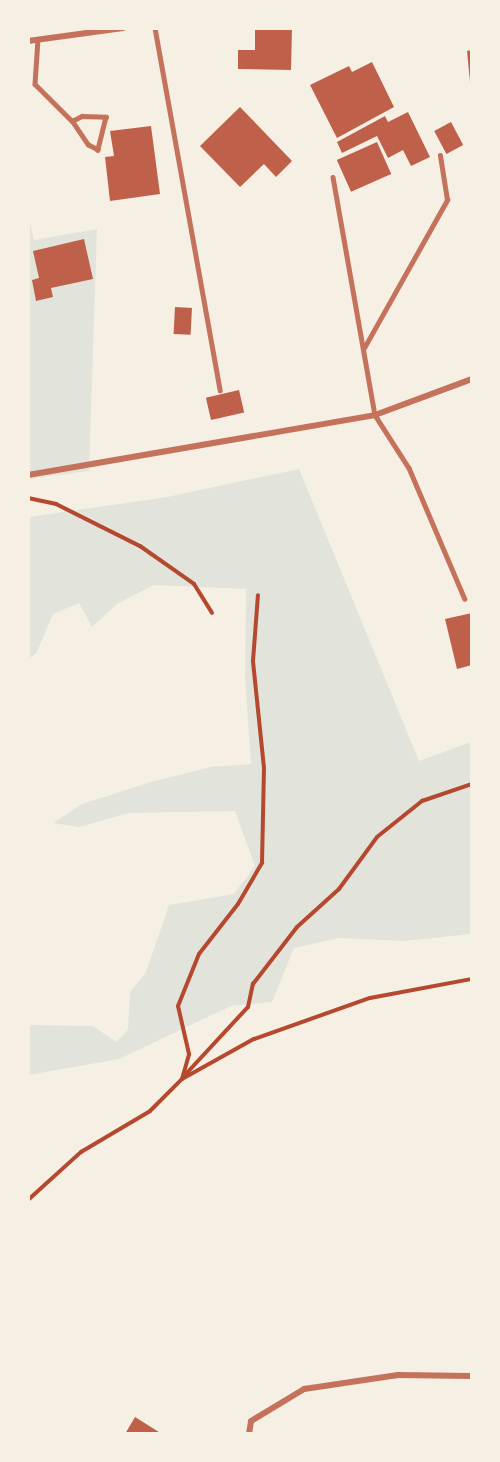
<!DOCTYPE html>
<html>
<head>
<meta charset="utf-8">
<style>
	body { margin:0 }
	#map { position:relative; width:500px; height:1462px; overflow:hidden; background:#f6efe4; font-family:Montserrat,sans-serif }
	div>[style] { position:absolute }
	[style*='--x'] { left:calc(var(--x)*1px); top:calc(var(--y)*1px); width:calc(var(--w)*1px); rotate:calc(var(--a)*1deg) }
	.green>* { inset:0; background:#e2e4dc }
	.building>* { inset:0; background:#bf614a; transform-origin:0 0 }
	.path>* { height:4px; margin:-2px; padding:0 2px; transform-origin:2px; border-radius:2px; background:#b5482f }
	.service>* { height:4.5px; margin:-2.25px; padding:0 2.25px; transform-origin:2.25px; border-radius:2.25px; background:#c5725c }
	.minor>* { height:6px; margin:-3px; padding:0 3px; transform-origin:3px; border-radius:3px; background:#c5725c }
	span { translate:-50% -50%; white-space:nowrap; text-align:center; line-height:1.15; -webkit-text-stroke:4.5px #f6efe4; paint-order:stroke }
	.frame { position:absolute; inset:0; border:30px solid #f6efe4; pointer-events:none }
</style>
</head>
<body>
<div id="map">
	<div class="green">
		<div style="clip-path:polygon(28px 215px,34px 240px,97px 229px,89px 471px,29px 479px)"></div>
		<div style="clip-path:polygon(299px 469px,419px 761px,471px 742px,471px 934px,404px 941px,339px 938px,294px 948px,272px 1002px,231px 1006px,119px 1059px,29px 1075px,29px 1025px,93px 1026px,116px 1042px,128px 1030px,130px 992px,146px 972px,169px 905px,234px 894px,255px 866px,235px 811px,129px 813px,79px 827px,53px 823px,82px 804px,151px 782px,211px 767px,251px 764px,245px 677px,246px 589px,154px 585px,117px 604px,92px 627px,79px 603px,53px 614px,36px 654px,29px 658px,29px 517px,167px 497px)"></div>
	</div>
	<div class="building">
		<div style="clip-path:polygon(255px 28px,292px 28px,291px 70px,238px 69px,238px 50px,255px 50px)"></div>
		<div style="clip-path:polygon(472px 50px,472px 82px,470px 82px,467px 51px)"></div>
		<div style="clip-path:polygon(372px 62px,394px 107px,337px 138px,310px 85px,349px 66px,352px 72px)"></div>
		<div style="clip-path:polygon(240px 107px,292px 161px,276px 177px,264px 164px,240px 187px,200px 146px)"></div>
		<div style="clip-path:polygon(408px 112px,430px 157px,411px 166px,403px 150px,388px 158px,377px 136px,342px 153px,337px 142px,385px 116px,388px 122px)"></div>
		<div style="left:451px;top:122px;width:26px;height:19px;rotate:62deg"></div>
		<div style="clip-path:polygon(151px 126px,160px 194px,110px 201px,105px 157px,114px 156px,110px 131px)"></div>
		<div style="left:377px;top:142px;width:35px;height:44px;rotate:66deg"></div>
		<div style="clip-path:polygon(84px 239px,93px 279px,51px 288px,53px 297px,36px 301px,32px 280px,39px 278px,33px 251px)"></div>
		<div style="left:175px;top:307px;width:17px;height:27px;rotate:3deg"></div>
		<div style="left:239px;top:390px;width:23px;height:34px;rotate:77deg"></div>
		<div style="clip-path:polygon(472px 613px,472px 665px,457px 669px,445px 619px)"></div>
		<div style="clip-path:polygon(135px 1417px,162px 1434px,125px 1434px)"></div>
	</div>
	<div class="path">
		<div style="--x:28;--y:498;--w:29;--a:12"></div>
		<div style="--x:56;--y:504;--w:94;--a:26.6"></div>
		<div style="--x:140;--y:546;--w:66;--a:35.1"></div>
		<div style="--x:194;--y:584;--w:34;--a:58"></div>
		<div style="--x:184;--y:1076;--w:94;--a:-47.2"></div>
		<div style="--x:248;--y:1007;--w:24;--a:-78"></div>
		<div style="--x:253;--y:984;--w:72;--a:-52.3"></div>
		<div style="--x:297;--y:927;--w:57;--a:-42.1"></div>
		<div style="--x:339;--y:889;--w:64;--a:-53.8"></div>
		<div style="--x:377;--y:837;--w:58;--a:-38.7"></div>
		<div style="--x:422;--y:801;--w:53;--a:-18.8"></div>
		<div style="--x:182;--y:1079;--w:26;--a:-74"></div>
		<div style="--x:189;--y:1054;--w:49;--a:-102.9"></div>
		<div style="--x:178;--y:1006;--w:56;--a:-68"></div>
		<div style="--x:199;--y:954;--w:63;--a:-52"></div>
		<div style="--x:238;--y:904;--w:48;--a:-59.7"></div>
		<div style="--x:262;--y:863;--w:95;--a:-88.8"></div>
		<div style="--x:264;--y:768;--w:108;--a:-95.9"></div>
		<div style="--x:253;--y:661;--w:66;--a:-85.7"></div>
		<div style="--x:28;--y:1200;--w:72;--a:-42.2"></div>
		<div style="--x:81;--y:1152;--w:80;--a:-30.7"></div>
		<div style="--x:150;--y:1111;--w:45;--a:-45"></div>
		<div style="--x:182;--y:1079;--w:82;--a:-29.1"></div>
		<div style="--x:254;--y:1039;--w:123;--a:-19.5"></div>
		<div style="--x:370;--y:998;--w:104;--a:-10.6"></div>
	</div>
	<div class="service">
		<div style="--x:155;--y:28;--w:368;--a:79.8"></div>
		<div style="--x:38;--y:39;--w:45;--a:93.8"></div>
		<div style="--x:35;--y:84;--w:52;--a:45"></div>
		<div style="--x:72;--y:121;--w:11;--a:-27"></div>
		<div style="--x:82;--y:116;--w:24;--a:2"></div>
		<div style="--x:106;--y:117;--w:34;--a:104"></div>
		<div style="--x:98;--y:150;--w:11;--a:-153"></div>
		<div style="--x:88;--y:145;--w:29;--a:-124"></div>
		<div style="--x:333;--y:177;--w:242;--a:80"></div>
		<div style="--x:375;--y:415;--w:63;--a:57.3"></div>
		<div style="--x:409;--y:468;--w:142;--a:66.9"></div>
		<div style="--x:364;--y:348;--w:170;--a:-60.7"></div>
		<div style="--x:447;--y:200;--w:45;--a:-99"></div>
	</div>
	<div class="minor">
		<div style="--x:28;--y:41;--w:96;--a:-7.8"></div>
		<div style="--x:28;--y:475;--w:352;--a:-9.8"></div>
		<div style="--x:375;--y:415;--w:103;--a:-20.4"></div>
		<div style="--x:249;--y:1434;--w:13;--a:-81"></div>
		<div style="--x:251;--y:1421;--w:62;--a:-31.1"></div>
		<div style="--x:304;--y:1389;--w:95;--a:-8.5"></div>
		<div style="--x:398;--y:1375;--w:74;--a:0.8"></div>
	</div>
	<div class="frame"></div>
</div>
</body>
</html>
